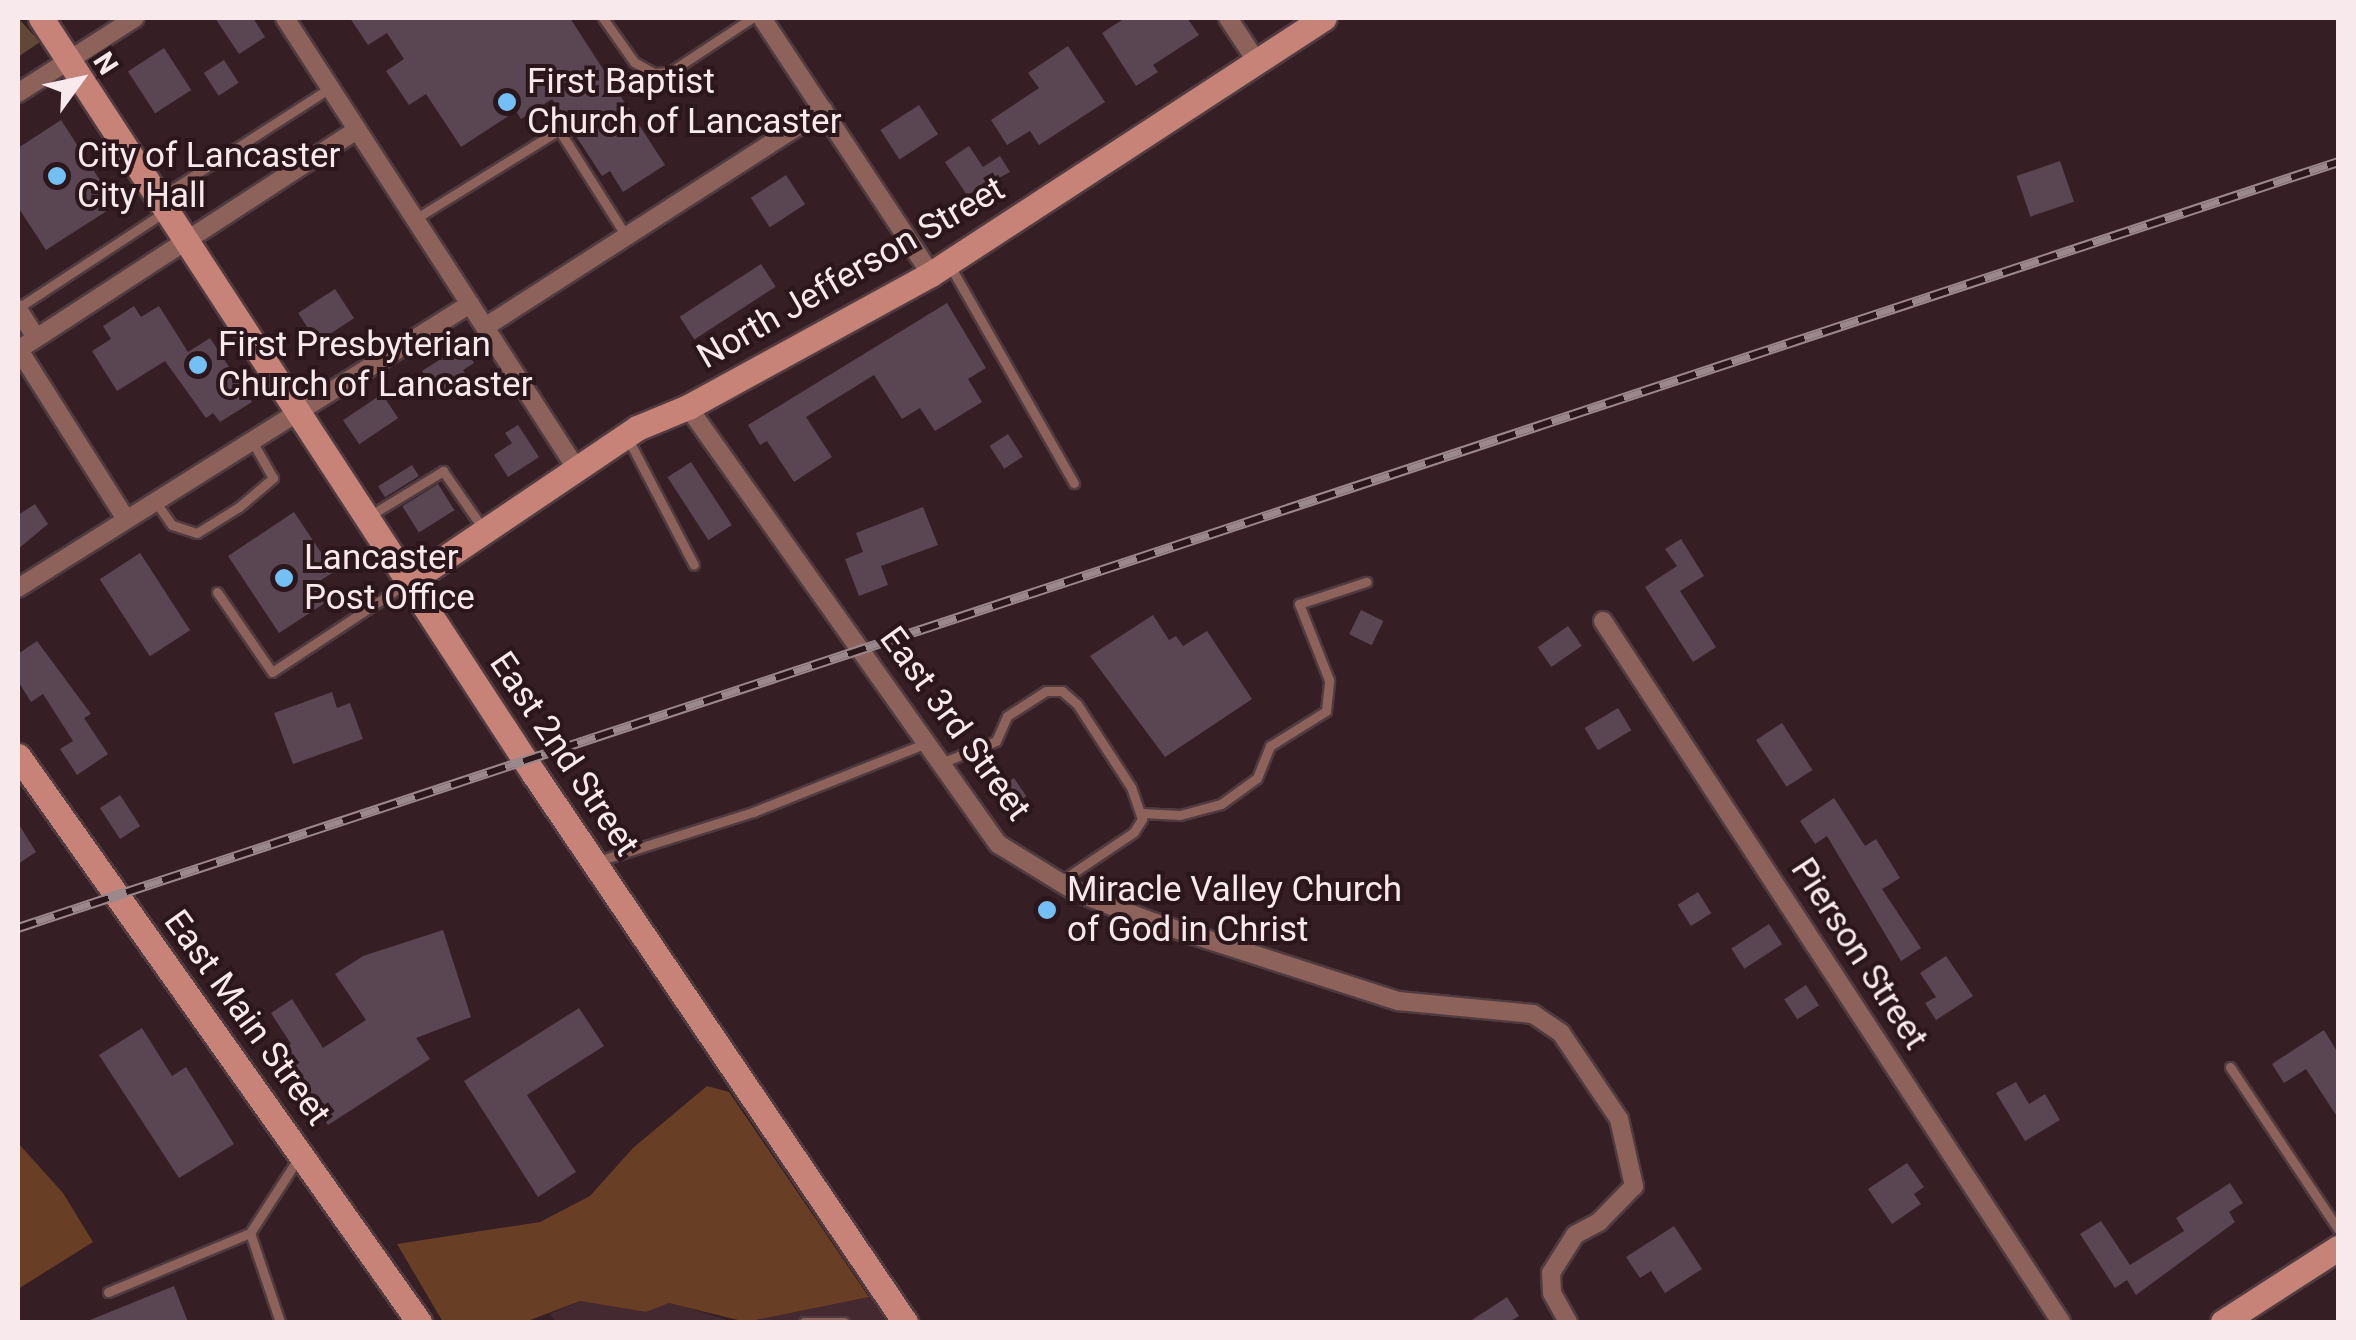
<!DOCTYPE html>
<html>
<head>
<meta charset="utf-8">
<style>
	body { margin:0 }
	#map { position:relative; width:2356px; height:1340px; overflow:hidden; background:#351f24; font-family:Roboto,sans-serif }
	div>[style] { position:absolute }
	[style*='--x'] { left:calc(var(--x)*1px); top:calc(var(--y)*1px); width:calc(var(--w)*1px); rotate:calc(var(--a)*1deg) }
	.built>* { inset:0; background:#452930 }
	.green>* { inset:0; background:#614736 }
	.forest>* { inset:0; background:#683f25 }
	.building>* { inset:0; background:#5a4653; transform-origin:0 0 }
	.roads { filter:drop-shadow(2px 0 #503b40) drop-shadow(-2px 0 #503b40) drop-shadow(0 2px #503b40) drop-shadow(0 -2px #503b40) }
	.lane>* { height:9px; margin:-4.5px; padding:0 4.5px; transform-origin:4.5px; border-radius:4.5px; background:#8d625b }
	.street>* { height:18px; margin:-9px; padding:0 9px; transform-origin:9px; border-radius:9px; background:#8d625b }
	.secondary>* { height:25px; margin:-12.5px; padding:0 12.5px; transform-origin:12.5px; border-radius:12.5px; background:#c88379 }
	.rail>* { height:10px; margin-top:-5px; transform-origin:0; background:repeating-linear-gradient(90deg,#2b161b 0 19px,#9a888c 0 38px); box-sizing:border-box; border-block:2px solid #9a888c }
	.dots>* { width:28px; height:28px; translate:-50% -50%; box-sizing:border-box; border:5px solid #2b161b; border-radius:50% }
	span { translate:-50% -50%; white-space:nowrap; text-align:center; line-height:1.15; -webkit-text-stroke:8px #2b161b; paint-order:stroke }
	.poi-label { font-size:35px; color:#f8e9ec }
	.left { translate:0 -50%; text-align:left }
	.street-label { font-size:35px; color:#f8e9ec }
	.frame { position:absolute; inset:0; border:20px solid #f8e9ec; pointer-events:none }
	.north { position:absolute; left:30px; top:30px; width:100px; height:100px; -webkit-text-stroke:8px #2b161b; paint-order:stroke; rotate:57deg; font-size:28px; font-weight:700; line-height:40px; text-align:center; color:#f8e9ec }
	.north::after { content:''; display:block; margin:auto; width:35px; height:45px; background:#f8e9ec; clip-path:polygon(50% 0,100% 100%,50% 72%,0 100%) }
</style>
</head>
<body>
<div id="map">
	<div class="built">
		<div style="clip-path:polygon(869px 1297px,887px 1322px,746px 1322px)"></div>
		<div style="clip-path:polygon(580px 1301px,646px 1312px,669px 1302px,733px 1322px,556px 1322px,550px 1314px)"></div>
	</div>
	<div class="green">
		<div style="clip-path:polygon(18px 18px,40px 42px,18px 57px)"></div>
	</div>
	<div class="forest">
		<div style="clip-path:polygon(707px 1086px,729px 1092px,869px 1297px,746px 1322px,669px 1303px,646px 1312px,580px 1301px,525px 1322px,443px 1322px,397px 1244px,540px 1222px,590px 1196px,633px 1148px)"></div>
		<div style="clip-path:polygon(18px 1143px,63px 1193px,93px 1242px,18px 1289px)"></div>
	</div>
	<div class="building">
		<div style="clip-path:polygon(215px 18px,253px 18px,265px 37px,239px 54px)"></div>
		<div style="clip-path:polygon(350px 18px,570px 18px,665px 165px,623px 192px,610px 171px,602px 176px,552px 99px,521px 119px,516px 111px,461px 147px,426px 94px,409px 105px,386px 71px,404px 59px,387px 33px,368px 45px)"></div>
		<div style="clip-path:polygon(1125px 18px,1187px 18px,1199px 35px,1153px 65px,1158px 72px,1136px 86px,1102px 33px)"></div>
		<div style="clip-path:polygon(1068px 46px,1105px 102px,1039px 145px,1030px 131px,1007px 145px,991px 120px,1039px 88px,1028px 73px)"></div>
		<div style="left:164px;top:48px;width:50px;height:43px;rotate:57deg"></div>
		<div style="left:224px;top:60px;width:27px;height:24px;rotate:57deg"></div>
		<div style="left:919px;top:105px;width:35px;height:46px;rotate:57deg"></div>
		<div style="clip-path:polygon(61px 120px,116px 205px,46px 250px,18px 207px,18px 148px)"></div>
		<div style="clip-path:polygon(969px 146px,983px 167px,1000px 156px,1010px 172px,967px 195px,945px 162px)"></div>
		<div style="left:2060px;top:161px;width:43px;height:46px;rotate:71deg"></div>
		<div style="left:786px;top:175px;width:35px;height:42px;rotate:57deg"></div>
		<div style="left:761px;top:264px;width:27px;height:97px;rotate:57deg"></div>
		<div style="left:335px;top:289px;width:35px;height:44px;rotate:57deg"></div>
		<div style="clip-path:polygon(947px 303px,986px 368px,968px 379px,982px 402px,935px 431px,920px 408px,902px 419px,874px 375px,806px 417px,832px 457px,794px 482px,767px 441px,760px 445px,748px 425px)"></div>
		<div style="clip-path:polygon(134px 306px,141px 317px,159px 306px,188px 352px,210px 338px,252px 402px,220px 422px,213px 413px,206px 418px,165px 361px,117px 391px,92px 351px,111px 339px,103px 326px)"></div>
		<div style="clip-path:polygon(463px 345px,474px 363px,463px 370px,468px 378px,438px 397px,422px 371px)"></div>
		<div style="left:382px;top:394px;width:29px;height:47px;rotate:56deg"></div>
		<div style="clip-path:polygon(518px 425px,539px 457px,508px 477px,494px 455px,512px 443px,505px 433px)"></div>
		<div style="left:1008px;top:434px;width:27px;height:22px;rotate:57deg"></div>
		<div style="left:691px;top:462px;width:75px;height:28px;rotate:57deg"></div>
		<div style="left:412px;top:465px;width:13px;height:40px;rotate:58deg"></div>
		<div style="left:438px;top:484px;width:31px;height:42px;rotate:58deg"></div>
		<div style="clip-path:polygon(35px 504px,48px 524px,18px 549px,18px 515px)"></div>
		<div style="clip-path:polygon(923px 507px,938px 545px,881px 566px,888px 585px,859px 596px,845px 559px,863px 552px,856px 533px)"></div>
		<div style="clip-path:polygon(294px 512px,334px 572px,316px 583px,328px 601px,279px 633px,228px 556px)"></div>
		<div style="clip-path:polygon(1681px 539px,1704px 576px,1680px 591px,1716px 647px,1693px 662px,1645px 587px,1677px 566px,1665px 549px)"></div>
		<div style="left:140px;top:553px;width:92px;height:48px;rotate:57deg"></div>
		<div style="left:1361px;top:610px;width:25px;height:27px;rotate:26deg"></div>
		<div style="clip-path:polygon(1153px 615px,1169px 640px,1176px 636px,1183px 646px,1207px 631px,1252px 699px,1165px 757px,1090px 656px)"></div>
		<div style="left:1568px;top:626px;width:24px;height:37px;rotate:55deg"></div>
		<div style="clip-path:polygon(37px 641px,91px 714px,84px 718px,108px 754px,77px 775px,60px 749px,73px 741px,43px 694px,31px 702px,18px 681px,18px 654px)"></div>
		<div style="clip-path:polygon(332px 692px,337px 708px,350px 703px,363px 739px,293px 764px,274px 713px)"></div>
		<div style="left:1618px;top:708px;width:26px;height:39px;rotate:59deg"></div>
		<div style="left:1782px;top:723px;width:56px;height:31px;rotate:57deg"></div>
		<div style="left:1014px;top:778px;width:22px;height:17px;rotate:56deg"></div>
		<div style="left:120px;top:795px;width:37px;height:24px;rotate:57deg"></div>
		<div style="clip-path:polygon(1834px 798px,1865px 846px,1876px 839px,1900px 878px,1882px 889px,1921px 948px,1901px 961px,1827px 836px,1815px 844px,1800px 821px)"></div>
		<div style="clip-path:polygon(18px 823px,36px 852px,18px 864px)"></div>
		<div style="left:1698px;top:892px;width:25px;height:24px;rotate:58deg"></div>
		<div style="left:1769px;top:924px;width:24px;height:45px;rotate:57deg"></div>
		<div style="clip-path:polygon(443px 930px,471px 1017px,416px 1038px,430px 1059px,328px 1125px,280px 1051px,291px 1044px,271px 1013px,292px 999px,323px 1048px,366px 1020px,335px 974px,363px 956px)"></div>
		<div style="clip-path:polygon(1946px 956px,1973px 996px,1936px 1020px,1925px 1003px,1936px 997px,1920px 973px)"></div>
		<div style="left:1806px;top:985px;width:24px;height:26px;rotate:57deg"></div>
		<div style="clip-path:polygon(579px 1008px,604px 1046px,527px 1095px,576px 1172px,538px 1197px,464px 1081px)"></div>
		<div style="clip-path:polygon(142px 1028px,172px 1076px,186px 1067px,234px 1144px,179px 1178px,99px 1055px)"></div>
		<div style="clip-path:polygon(2324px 1030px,2338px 1053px,2338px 1118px,2306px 1069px,2284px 1083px,2272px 1064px)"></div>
		<div style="clip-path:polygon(2016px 1082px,2029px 1104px,2045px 1094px,2060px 1120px,2025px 1141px,1996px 1093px)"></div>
		<div style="clip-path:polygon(1907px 1163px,1924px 1187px,1914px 1194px,1921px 1204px,1892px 1224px,1868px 1189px)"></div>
		<div style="clip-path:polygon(2230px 1183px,2243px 1203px,2229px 1212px,2235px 1222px,2136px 1295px,2127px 1280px,2115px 1288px,2080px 1234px,2101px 1221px,2130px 1265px,2184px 1231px,2176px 1218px)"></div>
		<div style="clip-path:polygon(1674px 1226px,1702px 1269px,1665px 1293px,1651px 1271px,1640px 1278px,1626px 1257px)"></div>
		<div style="clip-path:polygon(174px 1286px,188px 1322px,85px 1322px)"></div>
		<div style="clip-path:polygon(1507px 1297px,1519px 1316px,1509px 1322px,1469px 1322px)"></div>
	</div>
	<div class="roads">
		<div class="lane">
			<div style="--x:603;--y:18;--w:54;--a:54.8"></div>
			<div style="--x:634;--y:62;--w:23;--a:29"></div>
			<div style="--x:654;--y:73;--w:16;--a:-4"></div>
			<div style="--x:670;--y:72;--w:98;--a:-33.4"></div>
			<div style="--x:160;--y:197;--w:202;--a:-32.7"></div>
			<div style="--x:415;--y:219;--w:169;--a:-31.7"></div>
			<div style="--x:559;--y:130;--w:125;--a:57.7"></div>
			<div style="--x:950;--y:266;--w:250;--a:60.3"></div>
			<div style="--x:18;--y:308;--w:177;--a:-33.2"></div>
			<div style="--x:627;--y:437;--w:144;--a:62.4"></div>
			<div style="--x:155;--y:501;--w:29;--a:55"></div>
			<div style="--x:172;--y:525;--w:26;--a:18"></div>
			<div style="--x:197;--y:533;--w:49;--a:-31.8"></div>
			<div style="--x:239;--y:507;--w:45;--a:-40.5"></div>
			<div style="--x:273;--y:478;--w:43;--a:-119.6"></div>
			<div style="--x:369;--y:516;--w:87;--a:-31.3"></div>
			<div style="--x:443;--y:471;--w:72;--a:55.2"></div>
			<div style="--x:217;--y:592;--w:97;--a:55.5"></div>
			<div style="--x:272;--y:672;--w:162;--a:-33.4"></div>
			<div style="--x:941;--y:763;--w:59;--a:-21.8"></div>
			<div style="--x:996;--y:741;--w:27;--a:-66"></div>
			<div style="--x:1007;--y:716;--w:46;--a:-32.7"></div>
			<div style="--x:1046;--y:691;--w:16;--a:0"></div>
			<div style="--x:1062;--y:691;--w:20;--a:41"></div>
			<div style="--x:1077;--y:704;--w:99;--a:57"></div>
			<div style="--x:1131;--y:787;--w:34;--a:71"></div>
			<div style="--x:1142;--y:819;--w:15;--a:122"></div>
			<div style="--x:1134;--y:832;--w:88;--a:146.1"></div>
			<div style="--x:1142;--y:813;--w:38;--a:3"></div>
			<div style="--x:1180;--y:815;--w:42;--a:-15"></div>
			<div style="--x:1221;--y:804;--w:44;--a:-35.8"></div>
			<div style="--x:1257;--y:778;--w:35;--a:-68"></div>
			<div style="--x:1270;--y:746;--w:66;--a:-32"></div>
			<div style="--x:1326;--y:711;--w:31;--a:-84"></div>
			<div style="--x:1329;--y:680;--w:82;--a:-111.5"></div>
			<div style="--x:1299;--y:604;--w:71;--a:-18.2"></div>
			<div style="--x:595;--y:862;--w:166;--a:-17.6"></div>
			<div style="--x:753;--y:812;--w:186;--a:-21.7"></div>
			<div style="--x:2230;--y:1067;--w:195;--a:56.3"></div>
			<div style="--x:108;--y:1292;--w:154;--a:-22.6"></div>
			<div style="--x:280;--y:1322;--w:94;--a:-108.6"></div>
			<div style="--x:250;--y:1233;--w:87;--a:-57.2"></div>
			<div style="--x:804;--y:1322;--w:40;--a:0"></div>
		</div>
		<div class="street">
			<div style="--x:285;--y:18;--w:536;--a:57.11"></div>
			<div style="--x:762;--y:18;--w:307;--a:56.6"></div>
			<div style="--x:1228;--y:18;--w:53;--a:56.6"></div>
			<div style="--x:18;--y:93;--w:139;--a:-32.7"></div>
			<div style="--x:18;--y:309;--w:34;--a:58"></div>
			<div style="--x:485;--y:327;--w:402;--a:-32.7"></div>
			<div style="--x:18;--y:350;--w:404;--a:-33"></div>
			<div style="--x:19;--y:350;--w:200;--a:57.7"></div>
			<div style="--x:688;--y:407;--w:536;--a:54.65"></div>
			<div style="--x:998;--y:844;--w:92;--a:31.6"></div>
			<div style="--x:1076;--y:892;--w:76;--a:21.5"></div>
			<div style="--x:1147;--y:920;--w:264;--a:17.9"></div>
			<div style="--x:1398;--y:1001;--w:136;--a:5.5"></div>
			<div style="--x:1533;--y:1014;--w:34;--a:34"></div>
			<div style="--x:1561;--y:1033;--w:104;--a:56"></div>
			<div style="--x:1619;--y:1119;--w:69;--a:77.4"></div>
			<div style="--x:1634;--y:1186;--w:50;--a:134.2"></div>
			<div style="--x:1599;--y:1222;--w:27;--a:152"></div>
			<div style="--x:1575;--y:1235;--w:45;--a:122.3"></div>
			<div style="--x:1551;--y:1273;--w:20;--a:87"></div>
			<div style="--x:1552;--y:1293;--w:33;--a:61"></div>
			<div style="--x:18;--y:588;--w:534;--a:-32.14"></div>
			<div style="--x:1603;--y:621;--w:837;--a:56.84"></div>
		</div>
		<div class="secondary">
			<div style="--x:41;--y:18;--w:903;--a:56.89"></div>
			<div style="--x:534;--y:774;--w:662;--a:55.9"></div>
			<div style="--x:409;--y:582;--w:275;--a:-34"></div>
			<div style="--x:637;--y:428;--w:55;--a:-22.4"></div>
			<div style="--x:688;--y:407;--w:277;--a:-28.7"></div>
			<div style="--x:931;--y:274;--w:469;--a:-33.1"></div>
			<div style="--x:18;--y:756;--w:694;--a:54.68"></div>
			<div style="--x:2223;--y:1322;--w:137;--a:-32.8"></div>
		</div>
	</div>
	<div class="rail">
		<div style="--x:18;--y:928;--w:2443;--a:-18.27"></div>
	</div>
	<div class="dots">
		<div style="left:507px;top:102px;background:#74c0f6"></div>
		<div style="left:57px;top:176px;background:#74c0f6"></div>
		<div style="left:198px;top:365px;background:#74c0f6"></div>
		<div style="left:284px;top:578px;background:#74c0f6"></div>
		<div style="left:1047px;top:910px;background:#74c0f6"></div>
	</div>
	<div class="poi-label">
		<span class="left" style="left:527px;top:102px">First Baptist<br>Church of Lancaster</span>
		<span class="left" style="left:77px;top:176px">City of Lancaster<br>City Hall</span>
		<span class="left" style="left:218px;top:365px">First Presbyterian<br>Church of Lancaster</span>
		<span class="left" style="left:304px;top:578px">Lancaster<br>Post Office</span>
		<span class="left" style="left:1067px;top:910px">Miracle Valley Church<br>of God in Christ</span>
	</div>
	<div class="street-label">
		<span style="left:851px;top:273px;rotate:-30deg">North Jefferson Street</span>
		<span style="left:955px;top:724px;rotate:54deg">East 3rd Street</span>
		<span style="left:564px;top:754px;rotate:56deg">East 2nd Street</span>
		<span style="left:1859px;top:954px;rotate:57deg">Pierson Street</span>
		<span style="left:247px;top:1018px;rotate:54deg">East Main Street</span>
	</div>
	<div class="frame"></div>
	<div class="north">N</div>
</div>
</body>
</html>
